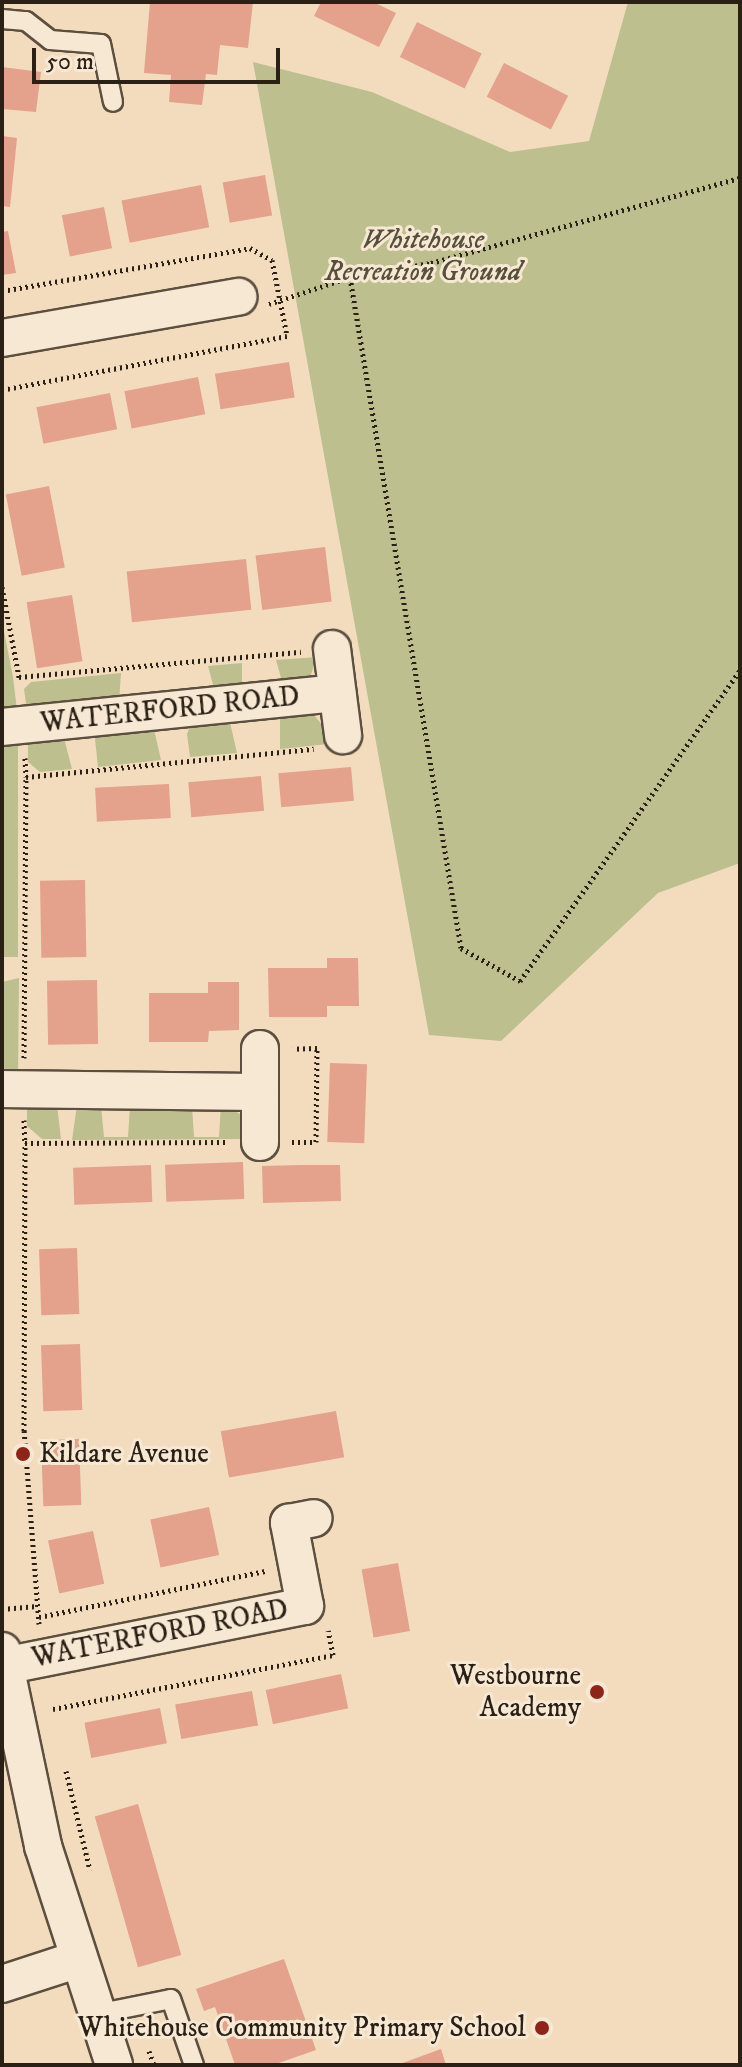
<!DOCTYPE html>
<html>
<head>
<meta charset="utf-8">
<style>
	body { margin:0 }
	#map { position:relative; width:742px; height:2067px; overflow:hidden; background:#f2dcbd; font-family:"IM FELL DW Pica",serif }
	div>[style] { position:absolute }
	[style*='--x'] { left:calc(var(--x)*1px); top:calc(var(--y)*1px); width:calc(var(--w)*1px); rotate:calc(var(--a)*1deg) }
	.green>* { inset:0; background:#bdbf8f; transform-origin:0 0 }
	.building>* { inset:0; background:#e4a18c; transform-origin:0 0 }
	.path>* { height:5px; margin-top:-2.5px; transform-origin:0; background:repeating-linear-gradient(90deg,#2a2015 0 2px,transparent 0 6px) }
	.roads { filter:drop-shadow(2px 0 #5c4f3f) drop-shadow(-2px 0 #5c4f3f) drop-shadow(0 2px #5c4f3f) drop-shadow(0 -2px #5c4f3f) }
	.service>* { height:18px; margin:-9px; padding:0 9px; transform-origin:9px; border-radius:9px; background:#f7e8d4 }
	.minor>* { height:36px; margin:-18px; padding:0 18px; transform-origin:18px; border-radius:18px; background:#f7e8d4 }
	.dots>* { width:22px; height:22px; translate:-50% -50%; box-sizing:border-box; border:4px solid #f7e8d4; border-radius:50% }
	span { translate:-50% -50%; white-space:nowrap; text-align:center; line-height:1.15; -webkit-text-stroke:6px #f7e8d4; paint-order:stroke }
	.park-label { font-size:28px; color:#56503a; font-style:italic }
	.street-label { font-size:28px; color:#2a2015 }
	.poi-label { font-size:28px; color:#2a2015 }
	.left { translate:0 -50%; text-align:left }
	.right { translate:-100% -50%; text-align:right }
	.frame { position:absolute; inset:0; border:4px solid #2a2015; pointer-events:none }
	.scale { position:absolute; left:32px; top:48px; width:248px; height:36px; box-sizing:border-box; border:4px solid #2a2015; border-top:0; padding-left:10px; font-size:24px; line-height:28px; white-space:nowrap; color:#2a2015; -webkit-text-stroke:6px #f7e8d4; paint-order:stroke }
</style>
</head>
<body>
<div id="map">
	<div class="green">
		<div style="clip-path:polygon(628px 2px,740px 2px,740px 863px,658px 893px,501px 1041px,429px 1035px,253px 62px,372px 92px,510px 152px,589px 141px)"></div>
		<div style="clip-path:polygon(2px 621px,13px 677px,17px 710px,2px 706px)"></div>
		<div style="clip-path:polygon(317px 657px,309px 680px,283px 685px,276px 660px)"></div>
		<div style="clip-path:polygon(242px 663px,242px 690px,215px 692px,208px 666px)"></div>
		<div style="clip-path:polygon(121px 673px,119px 702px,27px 710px,24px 689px,31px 682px)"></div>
		<div style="clip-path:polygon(280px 713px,312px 713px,325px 728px,328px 744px,280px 749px)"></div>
		<div style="clip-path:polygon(229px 718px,237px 753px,190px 757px,187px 734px,192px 722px)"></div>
		<div style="clip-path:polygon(153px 725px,161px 760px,98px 767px,95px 739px,100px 731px)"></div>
		<div style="clip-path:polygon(63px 734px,72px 769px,40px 772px,28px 762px,28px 737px)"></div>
		<div style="left:18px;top:740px;width:217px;height:19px;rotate:90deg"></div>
		<div style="clip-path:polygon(19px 978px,18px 1077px,2px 1067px,2px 982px)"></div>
		<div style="clip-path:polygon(221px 1104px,244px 1116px,250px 1139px,72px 1140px,77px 1105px,101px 1106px,104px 1137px,128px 1137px,130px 1106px,192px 1105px,194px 1137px,219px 1137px)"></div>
		<div style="clip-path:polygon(57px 1105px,61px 1139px,42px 1139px,27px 1126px,27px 1106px)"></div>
	</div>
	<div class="building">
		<div style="clip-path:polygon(150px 2px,253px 2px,248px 48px,220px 45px,217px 75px,206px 74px,202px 105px,169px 102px,171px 75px,144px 73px)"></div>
		<div style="clip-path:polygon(321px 2px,373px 2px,396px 13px,379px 47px,314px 16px)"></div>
		<div style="left:417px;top:22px;width:72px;height:39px;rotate:26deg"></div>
		<div style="left:504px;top:63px;width:72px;height:38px;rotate:27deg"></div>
		<div style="clip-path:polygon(2px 67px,41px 72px,36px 112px,2px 109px)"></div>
		<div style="clip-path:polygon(2px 136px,17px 138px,10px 207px,2px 206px)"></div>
		<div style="left:265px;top:175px;width:41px;height:43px;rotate:80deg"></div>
		<div style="left:201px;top:185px;width:43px;height:81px;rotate:79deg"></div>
		<div style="left:104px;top:207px;width:42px;height:43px;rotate:79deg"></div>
		<div style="clip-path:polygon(8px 231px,16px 273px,2px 275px,2px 232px)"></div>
		<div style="left:289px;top:362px;width:36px;height:75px;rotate:81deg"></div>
		<div style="left:198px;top:377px;width:38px;height:75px;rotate:79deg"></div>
		<div style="left:110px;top:393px;width:37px;height:75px;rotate:79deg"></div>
		<div style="left:49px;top:486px;width:83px;height:44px;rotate:79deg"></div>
		<div style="left:325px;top:547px;width:55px;height:70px;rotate:83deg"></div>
		<div style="left:246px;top:559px;width:51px;height:120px;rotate:84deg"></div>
		<div style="left:72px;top:595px;width:67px;height:46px;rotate:81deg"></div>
		<div style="left:351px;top:767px;width:34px;height:73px;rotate:85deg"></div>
		<div style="left:261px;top:776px;width:35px;height:73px;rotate:85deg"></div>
		<div style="left:169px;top:784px;width:34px;height:74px;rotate:87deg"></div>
		<div style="left:85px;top:880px;width:77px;height:45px;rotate:89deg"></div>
		<div style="clip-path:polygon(327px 958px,358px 958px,359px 1006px,327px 1006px,327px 1017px,269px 1017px,268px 968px,327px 968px)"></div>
		<div style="left:97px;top:980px;width:64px;height:50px;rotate:89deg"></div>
		<div style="clip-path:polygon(208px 982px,239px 982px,239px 1030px,209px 1031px,208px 1042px,149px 1042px,149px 993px,208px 993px)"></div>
		<div style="left:330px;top:1063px;width:37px;height:79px;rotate:2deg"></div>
		<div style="left:243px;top:1162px;width:37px;height:78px;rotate:88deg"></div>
		<div style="left:151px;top:1165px;width:37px;height:78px;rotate:88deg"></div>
		<div style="clip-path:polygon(302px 1165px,340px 1165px,341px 1201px,263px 1203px,262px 1166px)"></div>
		<div style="left:77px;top:1248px;width:66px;height:38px;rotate:88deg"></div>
		<div style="left:80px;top:1344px;width:66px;height:39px;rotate:88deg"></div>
		<div style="left:336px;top:1411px;width:47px;height:117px;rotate:80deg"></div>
		<div style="left:79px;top:1439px;width:66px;height:38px;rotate:88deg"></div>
		<div style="left:209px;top:1507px;width:49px;height:60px;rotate:78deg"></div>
		<div style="left:93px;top:1531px;width:54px;height:46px;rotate:78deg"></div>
		<div style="left:398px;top:1563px;width:69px;height:37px;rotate:80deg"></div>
		<div style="left:341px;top:1674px;width:35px;height:77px;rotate:78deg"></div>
		<div style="left:252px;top:1691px;width:35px;height:78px;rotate:80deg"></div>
		<div style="left:160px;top:1708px;width:36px;height:77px;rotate:79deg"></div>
		<div style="left:138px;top:1804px;width:157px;height:45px;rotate:74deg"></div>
		<div style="clip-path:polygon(284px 1959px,316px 2050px,273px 2065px,235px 2065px,215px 2007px,204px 2011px,196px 1989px)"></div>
		<div style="clip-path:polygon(441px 2049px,446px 2065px,397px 2065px)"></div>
	</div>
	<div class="path">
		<div style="--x:350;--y:277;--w:680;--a:80.61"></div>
		<div style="--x:461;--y:948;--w:68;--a:29.2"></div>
		<div style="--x:520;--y:981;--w:381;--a:-54.7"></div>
		<div style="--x:2;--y:291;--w:252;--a:-9.8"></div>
		<div style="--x:250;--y:248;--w:25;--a:29"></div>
		<div style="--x:272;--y:260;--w:77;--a:78.8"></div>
		<div style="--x:287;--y:336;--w:290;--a:169.3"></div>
		<div style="--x:269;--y:304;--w:85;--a:-18.4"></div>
		<div style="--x:350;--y:277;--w:82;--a:-9.8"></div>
		<div style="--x:431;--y:263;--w:320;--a:-15.4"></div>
		<div style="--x:2;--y:587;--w:92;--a:79.3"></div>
		<div style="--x:19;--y:677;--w:283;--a:-5.1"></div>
		<div style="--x:25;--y:758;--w:19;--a:87"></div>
		<div style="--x:24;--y:1058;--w:281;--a:-89.6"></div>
		<div style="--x:26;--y:777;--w:289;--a:-5.6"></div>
		<div style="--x:24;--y:1120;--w:23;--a:88"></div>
		<div style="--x:292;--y:1142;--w:24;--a:0"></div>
		<div style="--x:316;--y:1142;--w:94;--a:-89.4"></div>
		<div style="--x:317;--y:1048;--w:24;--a:178"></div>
		<div style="--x:2;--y:1609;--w:35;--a:-5"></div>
		<div style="--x:39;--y:1617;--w:231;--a:-11.5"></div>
		<div style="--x:39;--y:1624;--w:194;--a:-94.4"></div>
		<div style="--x:24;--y:1431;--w:288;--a:-89.8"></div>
		<div style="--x:25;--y:1143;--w:201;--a:-0.3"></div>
		<div style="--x:53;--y:1709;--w:285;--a:-10.9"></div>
		<div style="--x:333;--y:1655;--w:25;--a:-101"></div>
		<div style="--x:66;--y:1771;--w:102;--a:76.4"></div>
		<div style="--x:149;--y:2051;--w:15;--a:70"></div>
	</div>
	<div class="roads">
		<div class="service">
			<div style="--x:2;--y:19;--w:24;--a:5"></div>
			<div style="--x:26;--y:21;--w:31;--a:38"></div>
			<div style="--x:50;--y:40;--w:51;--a:4.5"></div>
			<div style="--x:101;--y:44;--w:59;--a:78.3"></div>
			<div style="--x:96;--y:2014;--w:76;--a:-11.3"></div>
			<div style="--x:171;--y:1999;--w:70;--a:70.8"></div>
		</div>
		<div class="minor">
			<div style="--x:2;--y:338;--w:240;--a:-9.9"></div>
			<div style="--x:332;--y:649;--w:87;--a:82.7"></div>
			<div style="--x:2;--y:727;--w:337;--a:-5.8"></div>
			<div style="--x:260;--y:1049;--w:93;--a:90"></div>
			<div style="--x:2;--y:1089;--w:258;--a:0.7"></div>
			<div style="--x:2;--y:1651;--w:199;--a:78.1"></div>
			<div style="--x:43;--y:1846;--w:230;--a:72"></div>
			<div style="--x:4;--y:1666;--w:307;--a:-11.3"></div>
			<div style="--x:305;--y:1606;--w:85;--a:-100.9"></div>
			<div style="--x:289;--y:1523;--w:25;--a:-11"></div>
			<div style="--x:2;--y:1984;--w:78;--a:-18"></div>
		</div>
	</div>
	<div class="dots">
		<div style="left:23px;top:1454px;background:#8f2418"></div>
		<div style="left:597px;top:1692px;background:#8f2418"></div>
		<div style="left:542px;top:2028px;background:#8f2418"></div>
	</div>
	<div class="park-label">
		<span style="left:423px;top:256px">Whitehouse<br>Recreation Ground</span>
	</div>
	<div class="street-label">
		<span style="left:170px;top:710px;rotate:-6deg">WATERFORD ROAD</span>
		<span style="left:160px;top:1634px;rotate:-11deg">WATERFORD ROAD</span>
	</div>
	<div class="poi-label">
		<span class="left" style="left:39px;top:1454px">Kildare Avenue</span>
		<span class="right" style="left:581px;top:1692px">Westbourne<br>Academy</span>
		<span class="right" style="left:526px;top:2028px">Whitehouse Community Primary School</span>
	</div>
	<div class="frame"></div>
	<div class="scale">50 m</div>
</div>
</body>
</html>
